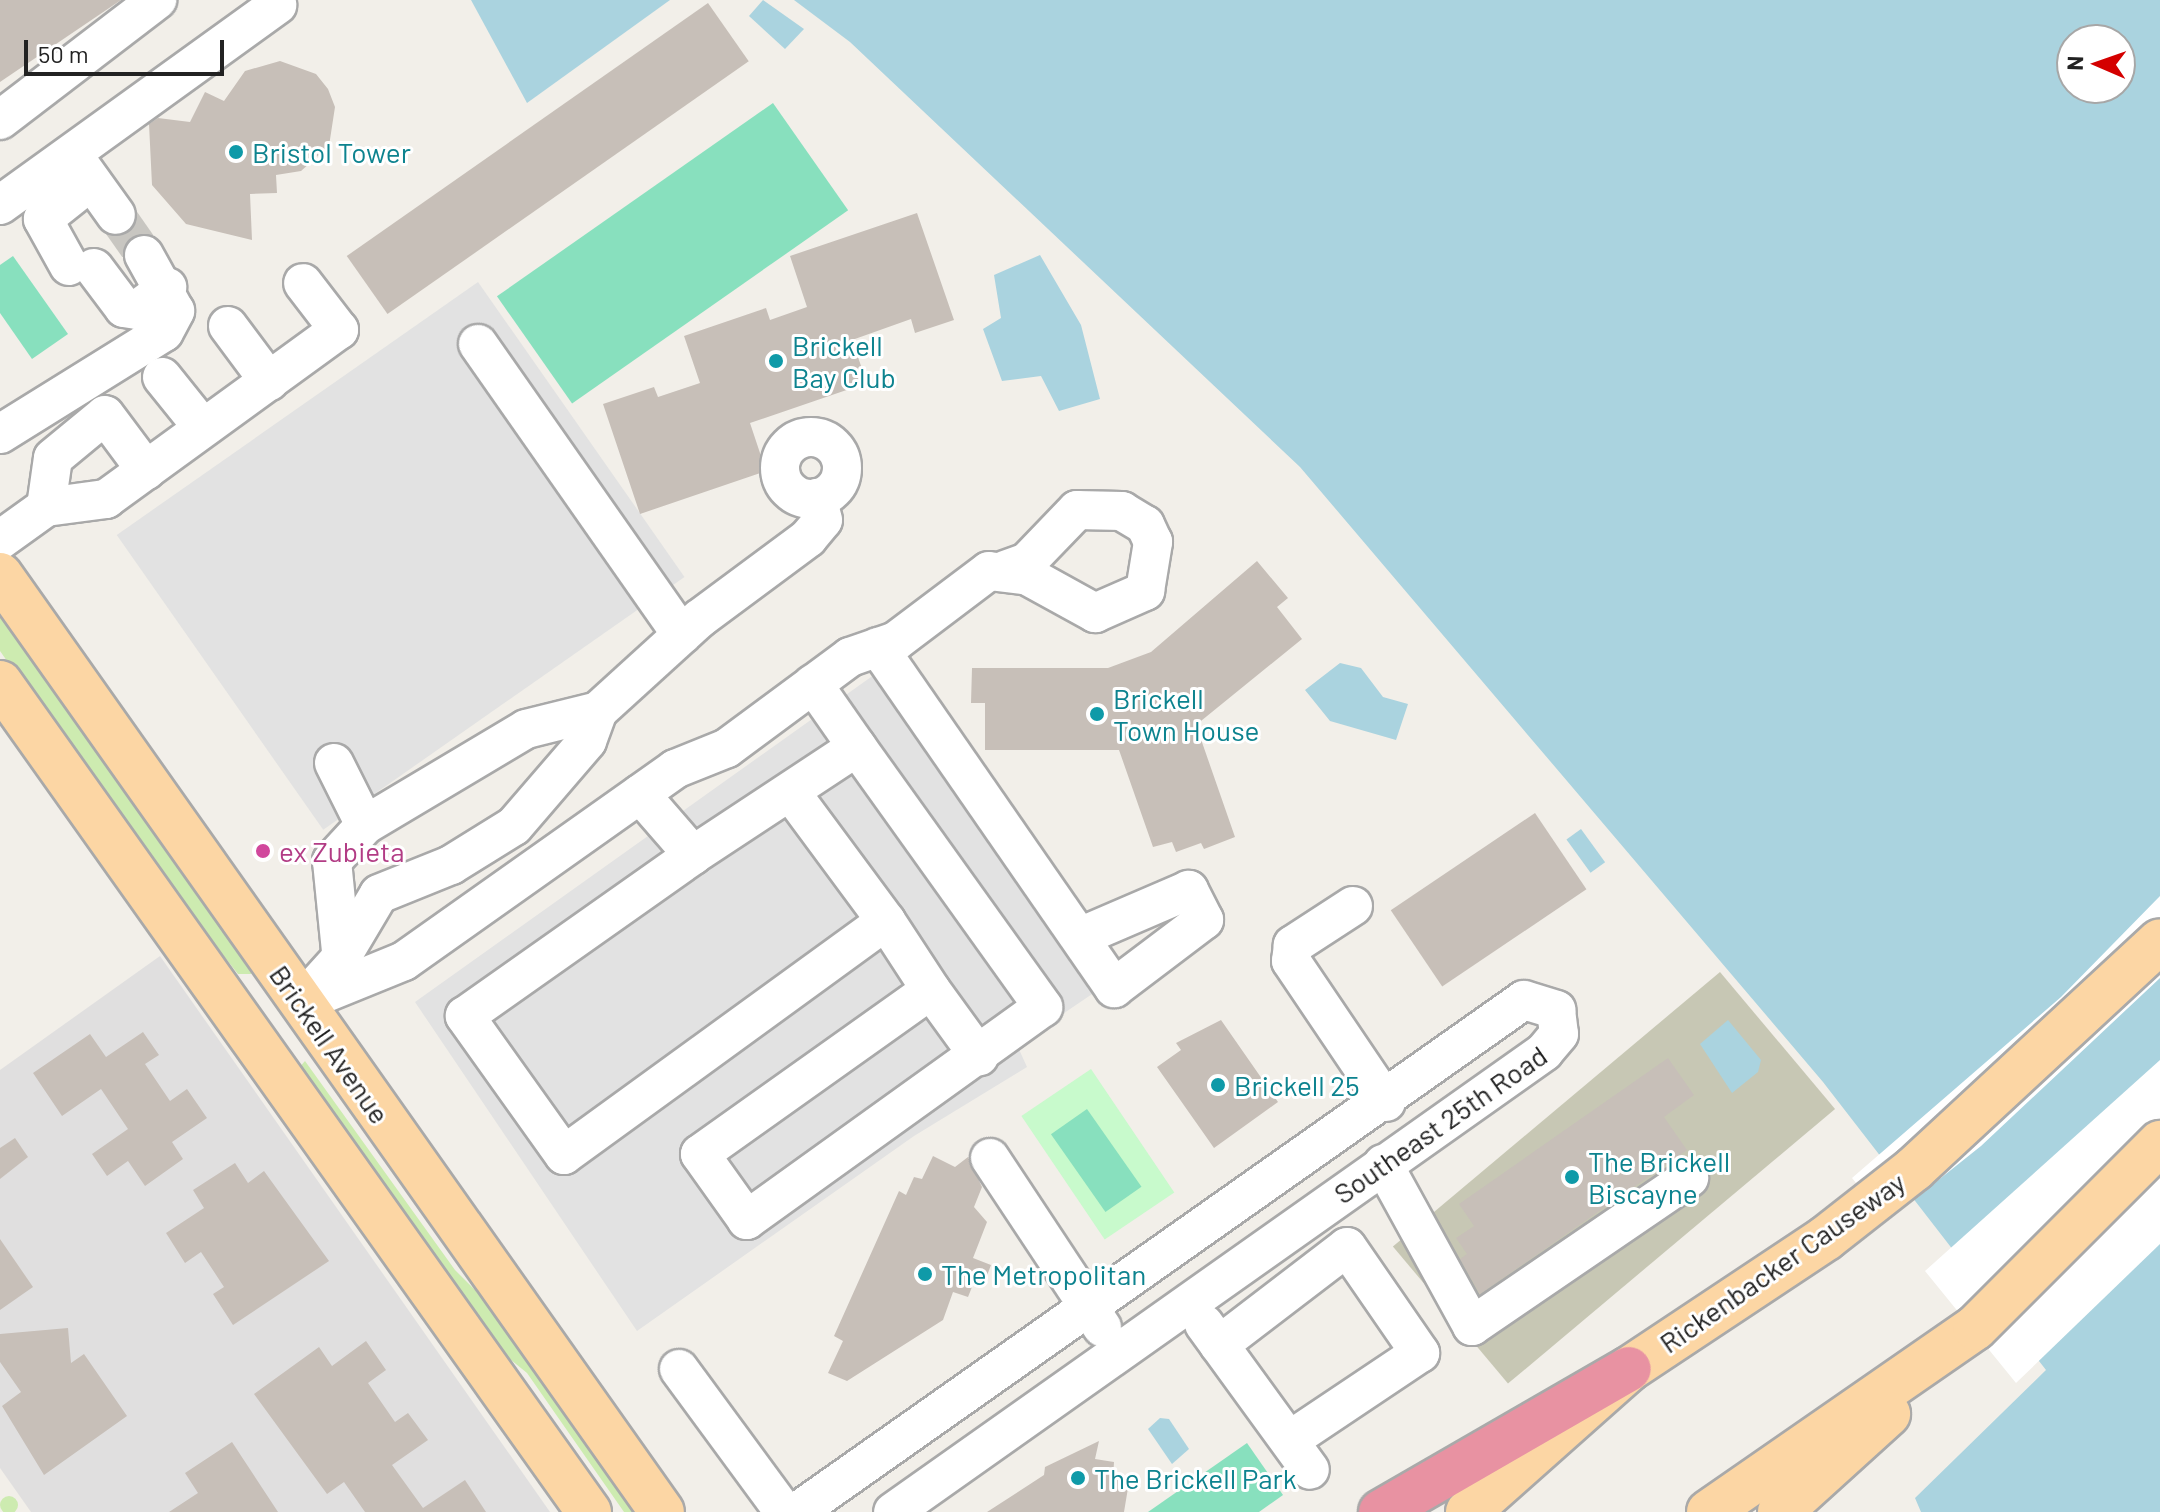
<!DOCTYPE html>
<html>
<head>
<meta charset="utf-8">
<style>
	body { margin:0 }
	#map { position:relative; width:2160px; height:1512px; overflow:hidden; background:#f2efe9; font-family:Barlow,sans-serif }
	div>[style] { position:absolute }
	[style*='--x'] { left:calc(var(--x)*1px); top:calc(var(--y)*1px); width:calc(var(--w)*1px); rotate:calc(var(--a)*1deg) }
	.residential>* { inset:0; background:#e0dfdf }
	.construction>* { inset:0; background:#c7c7b4; transform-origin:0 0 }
	.grass>* { inset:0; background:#cdebb0 }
	.round { border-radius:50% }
	.park>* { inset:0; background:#c8facc; transform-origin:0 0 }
	.pitch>* { inset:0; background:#88e0be; transform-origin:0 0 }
	.parking>* { inset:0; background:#e2e2e2; transform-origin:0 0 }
	.water>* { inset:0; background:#aad3df; transform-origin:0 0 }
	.pier>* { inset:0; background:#fff }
	.building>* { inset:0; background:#c7bfb8; transform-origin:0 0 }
	.minor-tunnel>* { height:38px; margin-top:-19px; transform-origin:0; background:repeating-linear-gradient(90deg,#c8c6c1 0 38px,transparent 0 57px) }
	.roads { filter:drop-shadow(2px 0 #a9a9a9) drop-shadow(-2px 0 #a9a9a9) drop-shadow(0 2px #a9a9a9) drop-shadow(0 -2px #a9a9a9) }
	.minor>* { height:38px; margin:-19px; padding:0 19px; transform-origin:19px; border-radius:19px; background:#fff }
	.minor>.ring { margin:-19px; padding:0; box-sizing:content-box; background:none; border:38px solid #fff; border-radius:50% }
	.major>* { height:44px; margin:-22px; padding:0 22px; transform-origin:22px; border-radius:22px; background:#fcd6a4 }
	.highway>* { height:44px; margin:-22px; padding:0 22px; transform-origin:22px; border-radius:22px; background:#e892a2 }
	.dots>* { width:22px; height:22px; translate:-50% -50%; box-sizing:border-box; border:4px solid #fff; border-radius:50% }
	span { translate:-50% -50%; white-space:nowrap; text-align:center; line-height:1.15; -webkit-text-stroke:6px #fff; paint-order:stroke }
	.culture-label { font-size:28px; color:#0d838f }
	.left { translate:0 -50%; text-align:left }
	.hotel-label { font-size:28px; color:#b23c85 }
	.street-label { font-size:28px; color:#222 }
	.north { position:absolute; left:2056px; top:24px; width:80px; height:80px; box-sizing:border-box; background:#fff; border:2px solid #a7a7a7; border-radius:50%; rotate:272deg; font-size:22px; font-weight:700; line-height:32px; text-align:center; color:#222 }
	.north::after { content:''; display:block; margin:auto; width:28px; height:36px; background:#d40000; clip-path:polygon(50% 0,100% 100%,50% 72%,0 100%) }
	.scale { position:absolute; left:24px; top:40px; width:200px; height:36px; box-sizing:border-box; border:4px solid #222; border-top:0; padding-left:10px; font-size:24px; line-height:28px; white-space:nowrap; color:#222; -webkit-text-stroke:6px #fff; paint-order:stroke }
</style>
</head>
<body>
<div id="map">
	<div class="residential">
		<div style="clip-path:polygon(160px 956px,550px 1512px,31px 1512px,0 1468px,0 1070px)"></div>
	</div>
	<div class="construction">
		<div style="left:1720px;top:972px;width:179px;height:427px;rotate:50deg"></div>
	</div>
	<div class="grass">
		<div style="clip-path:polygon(0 602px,254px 968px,251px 974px,238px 974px,140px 850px,0 651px)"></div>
		<div style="clip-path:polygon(305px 1061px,455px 1270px,513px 1328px,642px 1512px,624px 1512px,527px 1373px,485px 1339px,298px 1069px)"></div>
		<div class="round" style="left:0;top:1496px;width:18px;height:18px"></div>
	</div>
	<div class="park">
		<div style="left:1091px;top:1069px;width:149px;height:84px;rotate:56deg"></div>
	</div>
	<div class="pitch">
		<div style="left:773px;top:103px;width:131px;height:337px;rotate:55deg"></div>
		<div style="clip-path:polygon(13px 256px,68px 334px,32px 359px,0 313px,0 265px)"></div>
		<div style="left:1087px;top:1109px;width:95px;height:44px;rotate:55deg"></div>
		<div style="clip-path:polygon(1247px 1443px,1283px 1495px,1259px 1512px,1148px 1512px)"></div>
	</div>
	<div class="parking">
		<div style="left:478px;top:282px;width:360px;height:441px;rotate:55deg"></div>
		<div style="clip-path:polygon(878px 672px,1104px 986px,1017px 1045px,1027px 1067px,914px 1136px,637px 1331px,415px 1002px)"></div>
	</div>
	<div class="water">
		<div style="clip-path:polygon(471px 0,670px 0,527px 103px)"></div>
		<div style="clip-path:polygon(763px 0,804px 29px,785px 49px,749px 16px)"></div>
		<div style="clip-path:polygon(evenodd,794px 0,2160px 0,2160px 1512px,1921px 1512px,1915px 1498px,2046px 1370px,1823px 1082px,1300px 467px,850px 42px,794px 0,2072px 40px,2120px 40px,2120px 88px,2072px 88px,2072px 40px)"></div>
		<div style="clip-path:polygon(1040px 255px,1081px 325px,1100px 399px,1059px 411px,1041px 376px,1002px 381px,983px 329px,1001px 318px,994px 275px)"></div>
		<div style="clip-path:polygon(1340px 663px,1361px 668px,1383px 697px,1408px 704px,1396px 740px,1330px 721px,1305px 690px)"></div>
		<div style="left:1581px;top:829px;width:41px;height:18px;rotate:54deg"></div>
		<div style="clip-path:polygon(1728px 1020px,1761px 1060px,1758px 1072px,1732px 1093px,1700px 1044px)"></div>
		<div style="clip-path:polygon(1160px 1418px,1169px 1419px,1189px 1449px,1172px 1464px,1148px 1429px)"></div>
	</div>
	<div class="pier">
		<div style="clip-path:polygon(2160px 896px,2160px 978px,1981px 1146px,1887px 1221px,1852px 1178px,2061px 997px)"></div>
		<div style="clip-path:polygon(2160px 1060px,2160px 1244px,2016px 1383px,1925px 1271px)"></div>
	</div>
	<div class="building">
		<div style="clip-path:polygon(0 0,121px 0,0 82px)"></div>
		<div style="left:708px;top:3px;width:71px;height:441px;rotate:55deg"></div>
		<div style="clip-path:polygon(280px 61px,316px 74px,328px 89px,335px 107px,329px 146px,301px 171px,276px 175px,277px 193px,250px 194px,252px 240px,186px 224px,152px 185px,149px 124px,158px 118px,190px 122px,205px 92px,224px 101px,245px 71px)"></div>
		<div style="clip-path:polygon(917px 213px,954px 320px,915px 333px,911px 319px,852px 340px,867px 383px,750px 423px,766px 471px,640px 514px,603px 404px,654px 387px,658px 397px,700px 383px,684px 336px,766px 308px,770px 320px,807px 307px,790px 256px)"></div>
		<div style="clip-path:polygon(1257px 561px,1288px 598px,1277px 607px,1302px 639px,1196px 725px,1235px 837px,1204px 849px,1201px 843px,1176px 852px,1172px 842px,1153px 847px,1119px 750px,985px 750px,985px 703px,971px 703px,972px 668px,1108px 668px,1151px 652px)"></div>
		<div style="left:1535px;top:813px;width:92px;height:174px;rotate:56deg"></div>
		<div style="clip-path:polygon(1221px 1020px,1278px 1102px,1214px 1148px,1157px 1067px,1181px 1050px,1176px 1043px)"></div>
		<div style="clip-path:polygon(143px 1032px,159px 1055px,145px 1064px,170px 1101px,187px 1089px,207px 1118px,172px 1142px,183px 1159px,145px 1186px,128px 1161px,107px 1176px,92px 1154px,128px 1129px,101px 1089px,62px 1116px,33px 1073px,90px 1034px,106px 1057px)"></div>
		<div style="clip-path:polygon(1668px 1058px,1694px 1095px,1664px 1117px,1687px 1150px,1480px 1294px,1460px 1259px,1467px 1254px,1456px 1238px,1474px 1226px,1459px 1204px)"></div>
		<div style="clip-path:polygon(15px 1138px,28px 1157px,0 1179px,0 1148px)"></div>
		<div style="clip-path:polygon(933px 1156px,955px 1167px,968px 1157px,982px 1187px,974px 1207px,987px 1222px,973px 1258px,991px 1265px,983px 1286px,974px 1282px,968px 1297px,953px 1292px,943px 1320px,847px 1381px,828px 1373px,843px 1341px,834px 1336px,899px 1191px,906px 1195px,914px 1177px,922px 1179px)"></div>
		<div style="clip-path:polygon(235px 1163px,248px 1183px,264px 1171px,329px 1261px,233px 1325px,213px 1294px,224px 1287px,201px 1252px,185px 1263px,166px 1233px,204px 1208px,193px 1190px)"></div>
		<div style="clip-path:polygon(0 1239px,33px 1287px,0 1310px)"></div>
		<div style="clip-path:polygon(68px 1328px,71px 1363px,84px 1354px,127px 1416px,44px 1475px,2px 1406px,21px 1392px,0 1362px,0 1334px)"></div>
		<div style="clip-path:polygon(366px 1341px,386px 1370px,368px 1383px,395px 1422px,408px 1413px,428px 1440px,392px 1465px,423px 1508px,465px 1480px,486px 1512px,365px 1512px,344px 1482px,327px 1494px,254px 1394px,319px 1347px,332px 1366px)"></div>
		<div style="clip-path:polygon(1099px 1441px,1095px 1459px,1114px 1462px,1113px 1479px,1129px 1482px,1124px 1512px,987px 1512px,1044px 1475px,1045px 1467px)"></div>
		<div style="clip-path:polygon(232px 1442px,278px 1512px,169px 1512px,198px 1493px,185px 1473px)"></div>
	</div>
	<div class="minor-tunnel">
		<div style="--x:116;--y:215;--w:49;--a:55"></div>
	</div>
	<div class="roads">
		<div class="minor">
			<div style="--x:0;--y:120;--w:198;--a:-37.4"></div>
			<div style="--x:78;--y:162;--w:65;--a:54.4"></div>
			<div style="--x:0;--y:205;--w:342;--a:-35.8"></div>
			<div style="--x:69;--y:266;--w:54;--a:-119"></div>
			<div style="--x:43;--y:219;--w:61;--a:-38.4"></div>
			<div style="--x:94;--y:268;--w:50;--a:53.1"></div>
			<div style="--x:124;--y:308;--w:13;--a:9"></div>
			<div style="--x:137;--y:310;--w:38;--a:-37"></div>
			<div style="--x:228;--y:326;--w:69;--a:53.3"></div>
			<div style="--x:478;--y:344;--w:355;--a:55"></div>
			<div style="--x:162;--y:377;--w:65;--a:51.2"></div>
			<div style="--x:0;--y:434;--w:193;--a:-31.9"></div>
			<div style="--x:164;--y:332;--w:24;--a:-62"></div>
			<div style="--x:175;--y:311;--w:64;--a:-119"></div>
			<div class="ring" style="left:780px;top:437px;width:24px;height:24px"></div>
			<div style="--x:46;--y:507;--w:49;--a:-81.9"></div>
			<div style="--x:53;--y:458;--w:67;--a:-39.6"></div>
			<div style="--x:105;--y:415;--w:69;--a:53.3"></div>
			<div style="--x:0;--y:540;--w:57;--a:-35.7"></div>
			<div style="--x:46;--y:507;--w:61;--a:-7.6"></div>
			<div style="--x:106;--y:499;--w:288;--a:-36"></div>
			<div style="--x:339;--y:330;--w:59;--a:-127.5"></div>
			<div style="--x:878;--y:647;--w:415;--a:55.3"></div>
			<div style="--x:1114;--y:988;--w:113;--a:-37.1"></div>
			<div style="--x:1204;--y:920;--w:34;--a:-117"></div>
			<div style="--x:1189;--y:890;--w:119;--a:156.7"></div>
			<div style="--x:813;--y:684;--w:77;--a:55.1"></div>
			<div style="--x:334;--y:763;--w:69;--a:63.4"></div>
			<div style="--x:365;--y:825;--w:49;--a:132.5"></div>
			<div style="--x:332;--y:861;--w:90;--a:84.3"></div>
			<div style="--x:640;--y:794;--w:81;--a:49"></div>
			<div style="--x:693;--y:855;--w:196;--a:-33.4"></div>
			<div style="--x:857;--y:747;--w:320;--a:54.4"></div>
			<div style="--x:1043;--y:1007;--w:365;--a:144.3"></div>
			<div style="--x:747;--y:1220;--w:81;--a:-125.5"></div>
			<div style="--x:700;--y:1154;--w:283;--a:-35.4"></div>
			<div style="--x:931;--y:990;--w:82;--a:-123.1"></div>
			<div style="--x:886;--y:921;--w:398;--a:144"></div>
			<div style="--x:564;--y:1155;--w:171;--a:-125.5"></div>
			<div style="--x:465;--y:1016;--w:279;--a:-35.2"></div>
			<div style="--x:792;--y:794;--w:158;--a:53.5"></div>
			<div style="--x:365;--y:825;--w:187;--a:-30.8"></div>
			<div style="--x:526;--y:729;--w:74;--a:-14"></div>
			<div style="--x:598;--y:711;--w:137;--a:-42.3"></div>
			<div style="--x:699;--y:619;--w:136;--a:-36.6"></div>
			<div style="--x:808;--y:538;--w:23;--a:-50"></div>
			<div style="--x:823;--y:520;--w:23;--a:-105"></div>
			<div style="--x:1353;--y:906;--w:72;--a:147"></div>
			<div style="--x:1293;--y:945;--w:16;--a:97"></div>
			<div style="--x:1291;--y:961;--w:170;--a:56"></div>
			<div style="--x:931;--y:990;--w:82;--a:54"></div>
			<div style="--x:303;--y:1000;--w:57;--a:-47.9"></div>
			<div style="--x:341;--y:958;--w:74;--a:-59.3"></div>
			<div style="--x:379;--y:894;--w:78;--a:-21.9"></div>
			<div style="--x:451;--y:865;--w:74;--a:-31.8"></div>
			<div style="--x:514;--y:826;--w:112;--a:-49.3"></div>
			<div style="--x:587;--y:741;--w:32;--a:-70"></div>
			<div style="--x:301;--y:1003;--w:111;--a:-22.2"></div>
			<div style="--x:404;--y:961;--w:332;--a:-35.3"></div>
			<div style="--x:675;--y:769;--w:56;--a:-22"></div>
			<div style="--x:727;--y:748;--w:153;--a:-36.5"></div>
			<div style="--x:850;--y:657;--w:49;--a:-19.2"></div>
			<div style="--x:896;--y:641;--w:116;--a:-37"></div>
			<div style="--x:989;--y:571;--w:39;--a:7"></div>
			<div style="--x:1028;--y:576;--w:77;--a:28.9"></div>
			<div style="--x:1095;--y:613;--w:55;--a:-23.7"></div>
			<div style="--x:1145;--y:591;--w:50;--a:-80.7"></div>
			<div style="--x:1153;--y:542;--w:19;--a:-115"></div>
			<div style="--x:1145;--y:525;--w:27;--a:-149"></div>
			<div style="--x:1122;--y:511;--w:45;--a:-178.7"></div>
			<div style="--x:1077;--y:510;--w:72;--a:133.9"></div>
			<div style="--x:1027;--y:562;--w:23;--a:160"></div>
			<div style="--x:990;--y:1158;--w:203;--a:56.5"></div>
			<div style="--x:1383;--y:1164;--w:185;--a:61.2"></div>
			<div style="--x:1472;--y:1326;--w:263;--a:-34.3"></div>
			<div style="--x:1204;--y:1324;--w:180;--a:54"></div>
			<div style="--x:1219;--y:1345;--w:161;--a:-37.4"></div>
			<div style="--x:1347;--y:1247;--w:129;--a:55.4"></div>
			<div style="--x:1420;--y:1353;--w:156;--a:146.2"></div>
			<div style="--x:679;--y:1369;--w:177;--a:53.7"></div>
			<div style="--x:797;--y:1512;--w:889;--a:-35.16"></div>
			<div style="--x:1524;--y:1000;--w:34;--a:17"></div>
			<div style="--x:1556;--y:1010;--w:24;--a:83"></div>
			<div style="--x:1559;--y:1034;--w:23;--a:130"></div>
			<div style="--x:1544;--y:1052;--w:797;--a:144.75"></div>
		</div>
		<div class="major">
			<div style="--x:0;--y:575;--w:1147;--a:54.76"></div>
			<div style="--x:0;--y:683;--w:1017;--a:54.61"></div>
			<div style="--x:1468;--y:1512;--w:215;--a:-41.6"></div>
			<div style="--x:1629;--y:1369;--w:237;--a:-33.6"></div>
			<div style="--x:1826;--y:1238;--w:112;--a:-38.1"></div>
			<div style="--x:1914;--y:1169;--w:335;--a:-42.8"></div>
			<div style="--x:1709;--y:1512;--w:323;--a:-34.7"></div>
			<div style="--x:1975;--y:1328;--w:262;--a:-45"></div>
			<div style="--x:1780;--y:1512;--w:146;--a:-42.2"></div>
		</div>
		<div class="highway">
			<div style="--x:1381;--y:1512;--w:286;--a:-30"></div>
		</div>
	</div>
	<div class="dots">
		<div style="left:236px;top:152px;background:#0f9aa8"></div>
		<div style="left:776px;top:361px;background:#0f9aa8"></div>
		<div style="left:1097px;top:714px;background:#0f9aa8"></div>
		<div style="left:263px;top:851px;background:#d1479c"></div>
		<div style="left:1218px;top:1085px;background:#0f9aa8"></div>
		<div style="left:1572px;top:1177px;background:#0f9aa8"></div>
		<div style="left:925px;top:1274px;background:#0f9aa8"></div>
		<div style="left:1078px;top:1478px;background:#0f9aa8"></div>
	</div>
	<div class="culture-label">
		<span class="left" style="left:252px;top:152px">Bristol Tower</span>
		<span class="left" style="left:792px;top:361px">Brickell<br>Bay Club</span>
		<span class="left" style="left:1113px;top:714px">Brickell<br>Town House</span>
		<span class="left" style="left:1234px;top:1085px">Brickell 25</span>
		<span class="left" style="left:1588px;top:1177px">The Brickell<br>Biscayne</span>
		<span class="left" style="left:941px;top:1274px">The Metropolitan</span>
		<span class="left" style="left:1094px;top:1478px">The Brickell Park</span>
	</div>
	<div class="hotel-label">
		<span class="left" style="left:279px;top:851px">ex Zubieta</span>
	</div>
	<div class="street-label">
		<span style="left:330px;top:1044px;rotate:55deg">Brickell Avenue</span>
		<span style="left:1440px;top:1124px;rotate:-35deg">Southeast 25th Road</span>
		<span style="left:1782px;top:1262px;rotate:-35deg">Rickenbacker Causeway</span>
	</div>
	<div class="north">N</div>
	<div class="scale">50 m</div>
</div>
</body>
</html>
